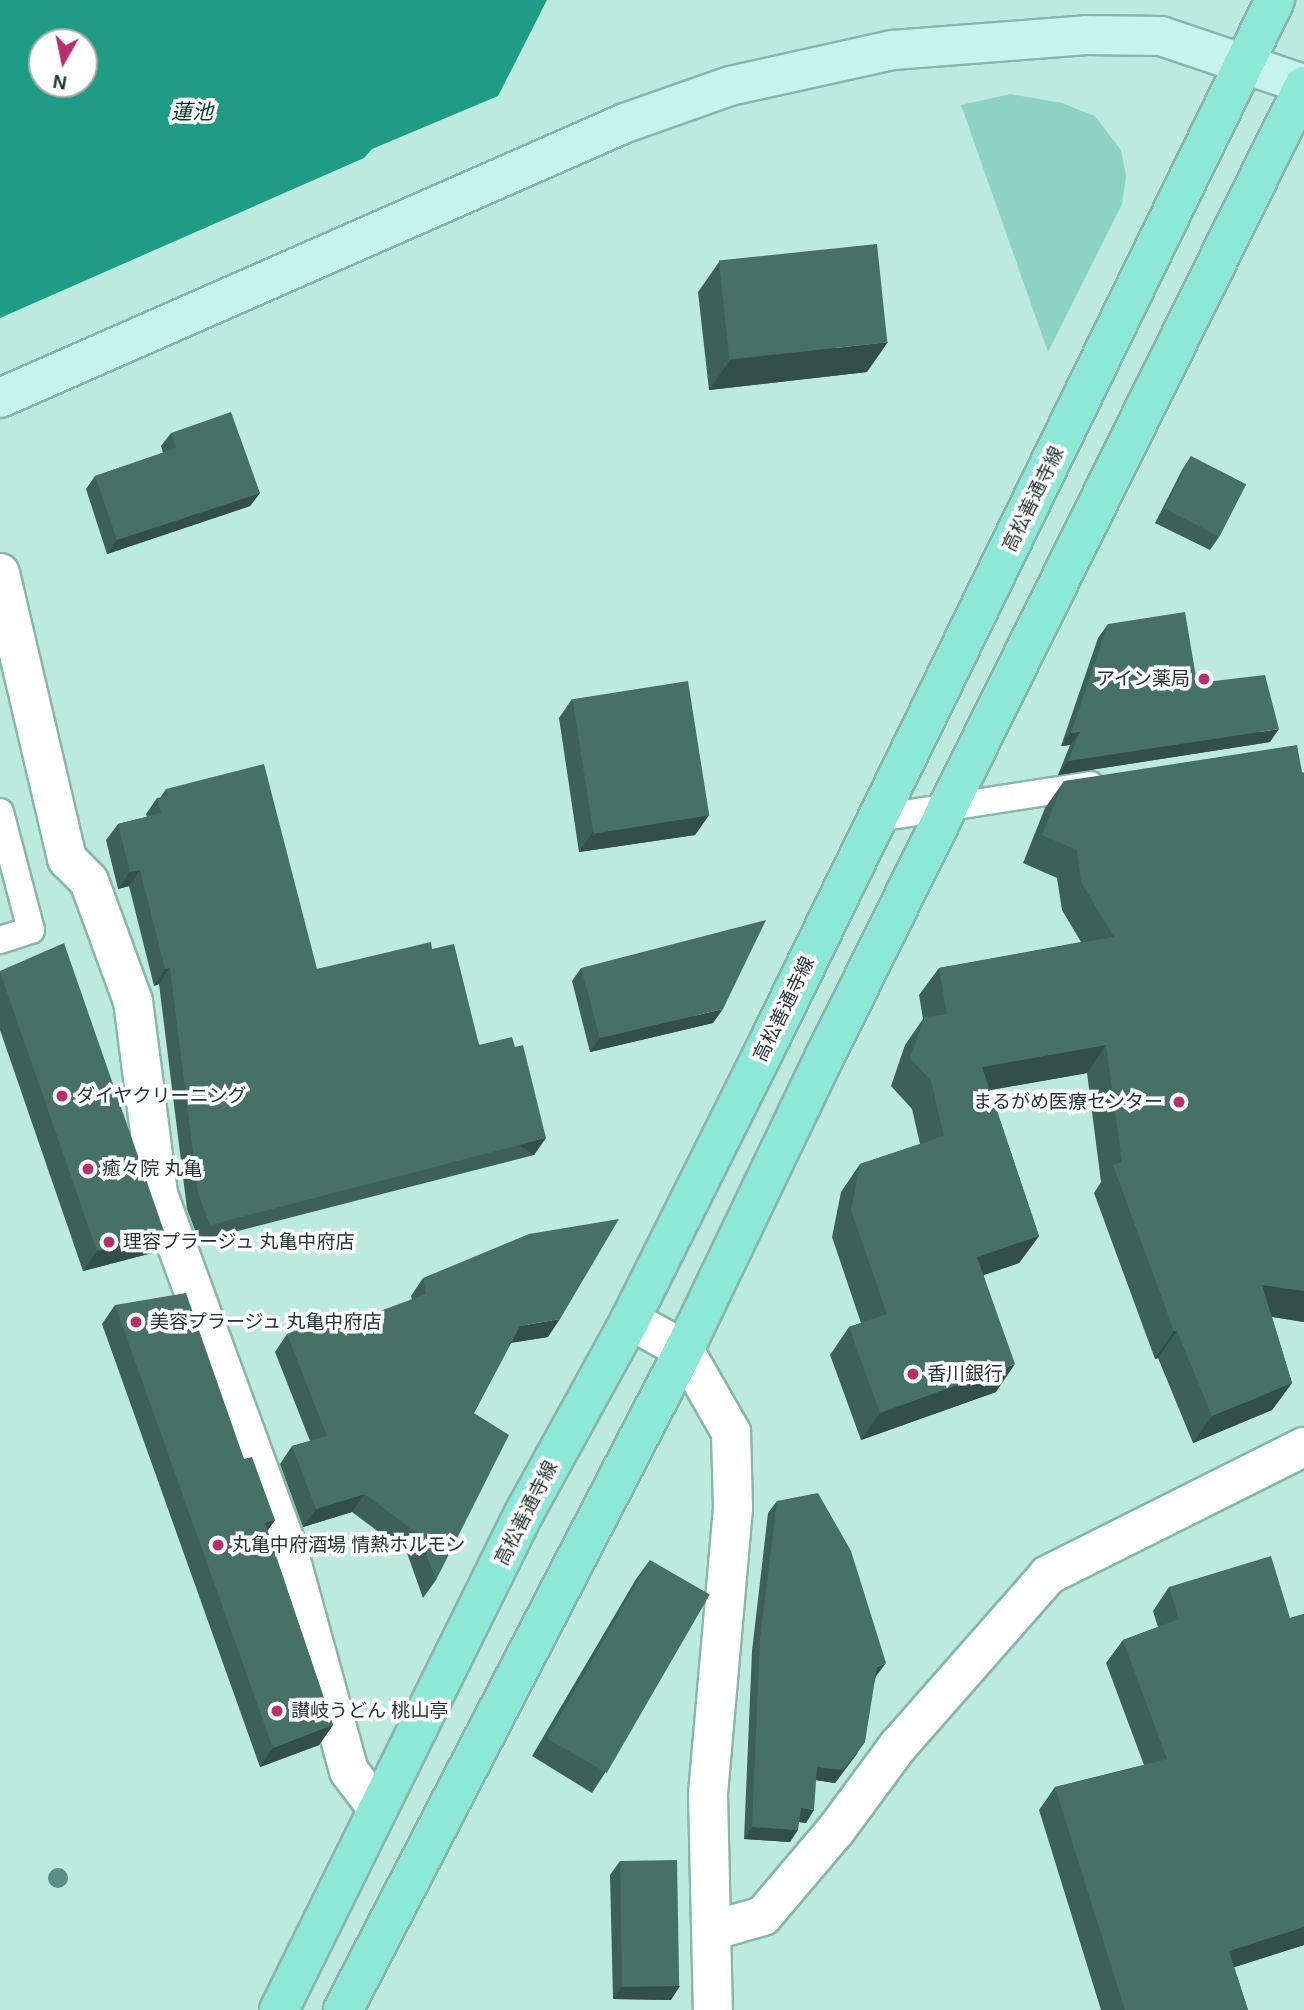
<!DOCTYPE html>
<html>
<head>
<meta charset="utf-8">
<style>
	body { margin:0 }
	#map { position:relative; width:1304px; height:2010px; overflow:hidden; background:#bdeade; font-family:Arial,"Noto Sans JP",sans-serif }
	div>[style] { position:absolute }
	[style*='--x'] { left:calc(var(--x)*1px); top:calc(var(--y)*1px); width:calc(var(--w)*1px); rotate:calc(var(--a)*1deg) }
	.green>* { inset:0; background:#8ed3c2 }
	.water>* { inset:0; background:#1f9b86 }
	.roads { filter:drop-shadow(2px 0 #89b5aa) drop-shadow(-2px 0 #89b5aa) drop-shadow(0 2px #89b5aa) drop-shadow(0 -2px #89b5aa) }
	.lane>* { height:26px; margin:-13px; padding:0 13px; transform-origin:13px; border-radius:13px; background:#fff }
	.street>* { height:38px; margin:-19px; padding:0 19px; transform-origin:19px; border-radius:19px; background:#fff }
	.secondary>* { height:38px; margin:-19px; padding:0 19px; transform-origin:19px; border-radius:19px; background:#c6f3eb }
	.primary>* { height:38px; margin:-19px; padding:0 19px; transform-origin:19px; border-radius:19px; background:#8ee8d7 }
	.trees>* { width:20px; height:20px; margin:-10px; border-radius:50%; background:#5d8e83 }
	.wall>* { inset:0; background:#3d6159 }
	.shaded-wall>* { inset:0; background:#324f48; transform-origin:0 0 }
	.building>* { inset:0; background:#477167; transform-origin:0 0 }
	.dots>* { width:19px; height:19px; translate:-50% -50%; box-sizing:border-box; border:4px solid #fff; border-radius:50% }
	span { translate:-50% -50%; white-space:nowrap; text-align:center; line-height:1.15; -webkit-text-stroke:7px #fff; paint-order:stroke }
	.street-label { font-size:19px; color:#223430 }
	.poi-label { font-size:19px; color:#223430 }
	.right { translate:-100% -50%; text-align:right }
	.left { translate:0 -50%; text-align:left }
	.water-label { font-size:21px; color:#03392f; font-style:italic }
	.north { position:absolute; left:28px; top:28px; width:70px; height:70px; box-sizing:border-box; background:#fff; border:2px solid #a7aeac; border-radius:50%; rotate:189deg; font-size:19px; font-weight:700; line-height:28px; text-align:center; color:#223430 }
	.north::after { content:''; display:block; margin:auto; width:24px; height:32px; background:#b82f6d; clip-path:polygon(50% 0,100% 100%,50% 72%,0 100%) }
</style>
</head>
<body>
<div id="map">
	<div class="green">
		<div style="clip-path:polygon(1010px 94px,1062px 103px,1095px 116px,1121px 150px,1126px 176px,1122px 204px,1048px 352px,961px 105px)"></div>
	</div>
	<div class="water">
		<div style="clip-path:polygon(evenodd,0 0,547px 0,498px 96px,372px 149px,364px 158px,0 318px,0 0,42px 42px,84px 42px,84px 84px,42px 84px,42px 42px)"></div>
	</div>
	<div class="roads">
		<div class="lane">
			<div style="--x:0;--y:812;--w:122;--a:75.3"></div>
			<div style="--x:31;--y:930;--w:33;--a:162"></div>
			<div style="--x:878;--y:818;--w:215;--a:-8.8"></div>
		</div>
		<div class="street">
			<div style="--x:0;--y:573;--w:294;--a:76.8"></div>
			<div style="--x:67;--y:859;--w:31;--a:45"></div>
			<div style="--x:89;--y:881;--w:128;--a:69.9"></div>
			<div style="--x:133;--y:1001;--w:195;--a:82.6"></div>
			<div style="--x:158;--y:1194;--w:375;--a:69.9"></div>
			<div style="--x:287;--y:1546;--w:233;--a:74.6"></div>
			<div style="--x:349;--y:1771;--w:46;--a:52.9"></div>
			<div style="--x:630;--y:1320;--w:62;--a:29.1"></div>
			<div style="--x:684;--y:1350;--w:95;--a:60.2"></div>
			<div style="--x:731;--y:1432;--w:76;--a:88.5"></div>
			<div style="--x:733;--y:1508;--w:288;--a:95"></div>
			<div style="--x:708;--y:1795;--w:215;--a:88.7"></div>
			<div style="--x:711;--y:1931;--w:54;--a:-16.1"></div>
			<div style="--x:763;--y:1916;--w:113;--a:-49.7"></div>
			<div style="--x:836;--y:1830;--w:104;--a:-53.6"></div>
			<div style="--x:898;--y:1746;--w:227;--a:-48.7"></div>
			<div style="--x:1048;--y:1575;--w:286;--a:-26.6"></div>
		</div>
		<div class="secondary">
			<div style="--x:0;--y:398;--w:683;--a:-23.75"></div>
			<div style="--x:625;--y:123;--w:111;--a:-19.4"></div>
			<div style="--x:730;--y:86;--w:167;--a:-12.5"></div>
			<div style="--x:893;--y:50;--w:194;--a:-4.4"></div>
			<div style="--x:1086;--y:35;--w:75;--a:0.8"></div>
			<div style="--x:1161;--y:36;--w:151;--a:18.6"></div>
		</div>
		<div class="primary">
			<div style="--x:279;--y:2010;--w:552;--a:-63.76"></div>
			<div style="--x:523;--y:1515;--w:222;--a:-61.2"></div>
			<div style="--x:630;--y:1320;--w:318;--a:-63.5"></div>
			<div style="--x:772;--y:1035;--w:1151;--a:-64.08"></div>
			<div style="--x:343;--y:2010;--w:743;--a:-62.68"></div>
			<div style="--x:684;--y:1350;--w:322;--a:-64.4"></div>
			<div style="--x:823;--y:1060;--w:1086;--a:-63.72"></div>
		</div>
	</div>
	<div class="trees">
		<div style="left:58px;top:1878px"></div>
	</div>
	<div class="wall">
		<div style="clip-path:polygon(719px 262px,867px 372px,709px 390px,698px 292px)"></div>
		<div style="clip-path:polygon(171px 433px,260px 493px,250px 506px,107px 554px,86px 489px,95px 476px,163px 453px,161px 446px)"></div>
		<div style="clip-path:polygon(1191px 456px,1219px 537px,1210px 550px,1155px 523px,1182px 470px)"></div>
		<div style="clip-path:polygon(1108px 624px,1197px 683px,1270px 742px,1058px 775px,1070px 745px,1061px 746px,1098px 638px)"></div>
		<div style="clip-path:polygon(572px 699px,709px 815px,695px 835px,579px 852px,559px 718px)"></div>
		<div style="clip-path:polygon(1302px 772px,1304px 773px,1304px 1322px,1272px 1317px,1292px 1383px,1272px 1410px,1193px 1443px,1158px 1358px,1155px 1359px,1094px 1193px,1101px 1182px,1087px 1073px,990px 1090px,1039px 1236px,1019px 1263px,984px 1275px,996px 1392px,861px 1440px,830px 1355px,849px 1327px,861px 1323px,832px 1237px,841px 1192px,860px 1164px,920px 1144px,912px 1109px,891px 1086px,905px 1045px,923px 1019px,919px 995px,939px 968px,1081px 942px,1062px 910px,1057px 878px,1023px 863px,1045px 808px,1064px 781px)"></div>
		<div style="clip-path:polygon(166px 789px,317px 969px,432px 949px,534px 1155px,199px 1241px,187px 1209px,159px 984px,154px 986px,129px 886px,118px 889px,106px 840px,118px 824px,147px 817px,146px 814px,157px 798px,160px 798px)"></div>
		<div style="clip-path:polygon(581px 968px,713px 1023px,590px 1052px,572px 981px)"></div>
		<div style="clip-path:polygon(0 971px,165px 1234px,152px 1253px,83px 1271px,0 1030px)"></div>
		<div style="clip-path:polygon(423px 1278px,548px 1337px,511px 1343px,474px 1413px,436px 1580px,423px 1598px,407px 1553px,352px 1512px,303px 1527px,280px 1464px,292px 1446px,310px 1441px,275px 1352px,287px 1334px,345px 1324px,412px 1300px,411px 1296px)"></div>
		<div style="clip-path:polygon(115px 1305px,244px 1459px,275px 1520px,267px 1531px,333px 1725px,319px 1745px,260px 1767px,102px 1324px)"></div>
		<div style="clip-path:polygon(777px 1501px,877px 1675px,876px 1676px,857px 1754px,835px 1783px,816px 1780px,806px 1823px,799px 1822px,790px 1842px,744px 1839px,752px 1651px,768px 1513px)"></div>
		<div style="clip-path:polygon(650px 1560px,605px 1773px,592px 1793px,532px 1756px,636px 1579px)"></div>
		<div style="clip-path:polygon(1169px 1587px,1290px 1618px,1304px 1614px,1304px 1945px,1234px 1967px,1248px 2010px,1101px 2010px,1039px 1810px,1055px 1787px,1144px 1765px,1106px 1663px,1123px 1640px,1158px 1627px,1153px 1611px)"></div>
		<div style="clip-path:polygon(620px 1861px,671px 2000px,613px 1999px,610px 1875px)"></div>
	</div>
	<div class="shaded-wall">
		<div style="clip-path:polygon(888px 342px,867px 372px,709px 390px,730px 360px)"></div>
		<div style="clip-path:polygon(260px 493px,250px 506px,107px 554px,117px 540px)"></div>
		<div style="clip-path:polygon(1279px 729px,1270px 742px,1058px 775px,1068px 761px)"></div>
		<div style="clip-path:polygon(1080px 732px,1070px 745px,1061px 746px,1071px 733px)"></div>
		<div style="clip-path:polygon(709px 815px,695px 835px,579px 852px,593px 832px)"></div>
		<div style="clip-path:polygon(140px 870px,129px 886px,118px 889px,130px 872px)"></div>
		<div style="clip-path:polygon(170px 968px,159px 984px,154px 986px,165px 969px)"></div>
		<div style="clip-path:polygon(723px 1009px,713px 1023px,590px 1052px,600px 1038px)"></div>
		<div style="clip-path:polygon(1106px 1045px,1087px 1073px,962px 1095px,982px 1067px)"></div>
		<div style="left:546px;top:1138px;width:21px;height:347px;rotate:125deg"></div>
		<div style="clip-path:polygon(165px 1234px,152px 1253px,83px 1271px,97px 1251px)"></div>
		<div style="clip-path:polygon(1039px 1236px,1019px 1263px,957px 1284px,977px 1257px)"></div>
		<div style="clip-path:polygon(1262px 1285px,1304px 1291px,1304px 1322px,1243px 1312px)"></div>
		<div style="clip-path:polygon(560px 1319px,548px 1337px,508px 1343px,520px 1326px)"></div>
		<div style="clip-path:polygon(1174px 1331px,1177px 1331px,1158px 1358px,1155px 1359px)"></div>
		<div style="clip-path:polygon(1015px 1364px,996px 1392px,861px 1440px,880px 1413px)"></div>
		<div style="clip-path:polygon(1292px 1383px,1272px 1410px,1193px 1443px,1212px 1416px)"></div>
		<div style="clip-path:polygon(365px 1494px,352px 1512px,303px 1527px,316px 1509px)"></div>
		<div style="clip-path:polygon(275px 1520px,261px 1540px,265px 1523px)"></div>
		<div style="clip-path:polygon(886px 1663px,877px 1675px,869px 1679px,877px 1667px)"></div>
		<div style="clip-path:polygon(333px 1725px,319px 1745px,260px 1767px,273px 1748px)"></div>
		<div style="clip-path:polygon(865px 1742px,835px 1783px,808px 1779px,817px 1767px)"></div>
		<div style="clip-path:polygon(801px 1808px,814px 1810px,806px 1823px,792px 1821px)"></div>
		<div style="clip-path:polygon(752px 1827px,798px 1830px,790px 1842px,744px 1839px)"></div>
		<div style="clip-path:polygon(1304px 1927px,1304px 1945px,1213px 1974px,1229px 1951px)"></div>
		<div style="clip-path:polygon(623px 1985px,680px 1986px,671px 2000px,613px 1999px)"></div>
	</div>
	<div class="building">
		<div style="left:877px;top:244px;width:99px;height:159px;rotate:84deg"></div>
		<div style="clip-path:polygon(231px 412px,260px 493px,117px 540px,95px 476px,176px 448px,171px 433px)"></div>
		<div style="left:1191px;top:456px;width:62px;height:59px;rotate:27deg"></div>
		<div style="clip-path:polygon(1185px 612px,1197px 683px,1265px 675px,1279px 729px,1068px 761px,1080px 732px,1071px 733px,1108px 624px)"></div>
		<div style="left:688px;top:681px;width:136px;height:117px;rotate:81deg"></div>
		<div style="clip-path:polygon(1297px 745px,1302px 772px,1304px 773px,1304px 1291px,1262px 1285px,1292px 1383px,1212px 1416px,1177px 1331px,1174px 1331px,1113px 1165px,1122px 1162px,1106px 1045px,982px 1067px,1039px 1236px,977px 1257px,1015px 1364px,880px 1413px,849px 1327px,887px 1314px,851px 1210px,860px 1164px,944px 1136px,931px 1081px,910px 1058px,925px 1017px,947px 1014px,939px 968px,1114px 937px,1081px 882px,1077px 850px,1042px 835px,1064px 781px)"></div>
		<div style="clip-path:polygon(264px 764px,317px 969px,431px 942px,432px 949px,454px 944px,479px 1045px,512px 1037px,515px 1047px,523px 1045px,546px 1138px,210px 1225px,198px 1193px,170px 968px,165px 969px,140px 870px,130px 872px,118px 824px,161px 813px,157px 798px,167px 796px,166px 789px)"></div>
		<div style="clip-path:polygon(766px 920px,723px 1009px,600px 1038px,581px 968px)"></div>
		<div style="clip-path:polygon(64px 943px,165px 1234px,97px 1251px,0 972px,0 971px)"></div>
		<div style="clip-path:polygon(619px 1219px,560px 1319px,520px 1326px,474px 1413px,509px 1435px,436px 1580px,419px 1535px,365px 1494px,316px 1509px,292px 1446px,327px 1436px,287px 1334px,340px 1313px,345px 1324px,426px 1294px,423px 1278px,529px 1234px)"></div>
		<div style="clip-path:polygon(186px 1293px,244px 1459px,252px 1457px,275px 1520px,265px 1523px,333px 1725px,273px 1748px,115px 1305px)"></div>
		<div style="clip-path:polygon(818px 1493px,851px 1551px,886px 1663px,877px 1667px,865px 1742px,843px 1770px,817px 1767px,814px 1810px,801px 1808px,798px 1830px,752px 1827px,760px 1639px,777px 1501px)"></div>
		<div style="clip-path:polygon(1271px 1556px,1290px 1618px,1304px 1614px,1304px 1927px,1229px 1951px,1248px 2010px,1125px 2010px,1055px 1787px,1167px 1759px,1123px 1640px,1179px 1619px,1169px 1587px)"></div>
		<div style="left:650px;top:1560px;width:69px;height:206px;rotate:30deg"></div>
		<div style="left:677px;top:1860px;width:126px;height:57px;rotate:89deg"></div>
	</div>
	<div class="dots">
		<div style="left:1204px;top:679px;background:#b82f6d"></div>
		<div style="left:62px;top:1096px;background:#b82f6d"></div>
		<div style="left:1179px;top:1102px;background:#b82f6d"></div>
		<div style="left:88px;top:1169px;background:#b82f6d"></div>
		<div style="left:109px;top:1242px;background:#b82f6d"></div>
		<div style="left:136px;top:1322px;background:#b82f6d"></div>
		<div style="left:913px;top:1374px;background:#b82f6d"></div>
		<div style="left:218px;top:1545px;background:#b82f6d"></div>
		<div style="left:277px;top:1711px;background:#b82f6d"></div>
	</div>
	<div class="street-label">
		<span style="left:1033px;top:499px;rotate:-64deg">高松善通寺線</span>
		<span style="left:784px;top:1009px;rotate:-64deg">高松善通寺線</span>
		<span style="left:526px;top:1513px;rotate:-63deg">高松善通寺線</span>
	</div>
	<div class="poi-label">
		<span class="right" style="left:1190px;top:679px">アイン薬局</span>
		<span class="left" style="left:76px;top:1096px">ダイヤクリーニング</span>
		<span class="right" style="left:1163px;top:1102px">まるがめ医療センター</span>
		<span class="left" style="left:102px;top:1169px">癒々院 丸亀</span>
		<span class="left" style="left:123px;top:1242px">理容プラージュ 丸亀中府店</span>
		<span class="left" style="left:150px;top:1322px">美容プラージュ 丸亀中府店</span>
		<span class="left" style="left:927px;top:1374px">香川銀行</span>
		<span class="left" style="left:232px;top:1545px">丸亀中府酒場 情熱ホルモン</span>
		<span class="left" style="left:291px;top:1711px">讃岐うどん 桃山亭</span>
	</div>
	<div class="water-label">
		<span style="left:192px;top:112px">蓮池</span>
	</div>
	<div class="north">N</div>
</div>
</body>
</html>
